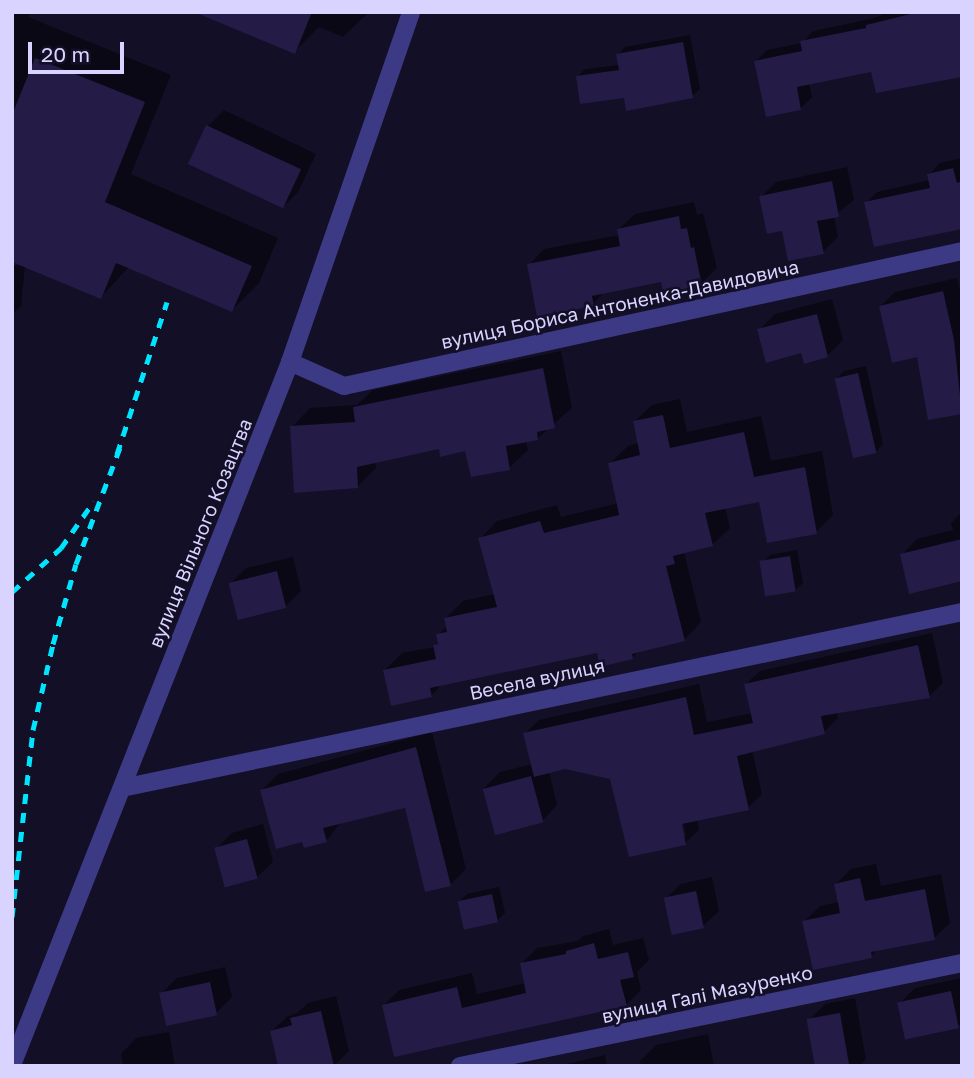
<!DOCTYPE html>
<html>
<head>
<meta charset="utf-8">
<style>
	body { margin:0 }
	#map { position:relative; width:974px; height:1078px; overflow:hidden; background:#130f26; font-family:"Golos Text",sans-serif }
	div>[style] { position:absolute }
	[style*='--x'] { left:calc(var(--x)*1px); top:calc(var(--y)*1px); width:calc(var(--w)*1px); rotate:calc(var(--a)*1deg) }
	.shadow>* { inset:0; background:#0007 }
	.building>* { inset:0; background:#241b47; transform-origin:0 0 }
	.minor>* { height:18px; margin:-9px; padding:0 9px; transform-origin:9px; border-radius:9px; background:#3d3a85 }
	.rail>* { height:5px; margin-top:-2.5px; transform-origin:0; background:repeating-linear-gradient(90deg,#00e5ff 0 10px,transparent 0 19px) }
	span { translate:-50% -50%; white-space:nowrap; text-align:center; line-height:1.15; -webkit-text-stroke:5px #130f26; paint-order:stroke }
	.street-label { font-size:19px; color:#d9d4ff }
	.frame { position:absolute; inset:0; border:14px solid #d9d4ff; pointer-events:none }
	.scale { position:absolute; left:28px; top:42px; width:96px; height:32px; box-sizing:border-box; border:4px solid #d9d4ff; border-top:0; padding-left:9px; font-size:21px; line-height:24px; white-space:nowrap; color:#d9d4ff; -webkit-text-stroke:5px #130f26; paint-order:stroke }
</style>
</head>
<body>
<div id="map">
	<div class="shadow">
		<div style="clip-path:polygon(12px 12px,30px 12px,28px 17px,171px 75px,131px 174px,278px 238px,259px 283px,232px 310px,129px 267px,101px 297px,25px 266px,21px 306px,12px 314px,12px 265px,23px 266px,12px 261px)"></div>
		<div style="clip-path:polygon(196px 12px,369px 12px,343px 37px,319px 27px,294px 52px)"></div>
		<div style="clip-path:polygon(888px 12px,962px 12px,872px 70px,809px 83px,812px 97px,801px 108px,756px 61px,767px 50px,802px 43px,813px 31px,875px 18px)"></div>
		<div style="clip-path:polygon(690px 35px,700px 89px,692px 96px,625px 96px,578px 76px,585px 69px,620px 65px,618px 55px,625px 47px)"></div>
		<div style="clip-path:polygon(224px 110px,316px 154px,298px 192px,283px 207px,208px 126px)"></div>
		<div style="clip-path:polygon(962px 158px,962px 225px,866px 203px,877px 192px,930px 180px,929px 175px,940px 163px)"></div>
		<div style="clip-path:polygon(847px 167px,854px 200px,834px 216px,838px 237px,823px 252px,783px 229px,761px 197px,776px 182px)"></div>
		<div style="clip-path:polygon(694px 202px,697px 215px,703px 213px,717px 268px,701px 284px,662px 280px,605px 291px,593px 304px,529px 265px,544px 249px,620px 235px,619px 229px,635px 214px)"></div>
		<div style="clip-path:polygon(957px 278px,962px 299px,962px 412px,881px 306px,895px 292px)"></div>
		<div style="clip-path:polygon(832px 299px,843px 340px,827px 356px,802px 351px,759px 330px,775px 314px)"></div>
		<div style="clip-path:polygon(561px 351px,572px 408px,537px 439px,526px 441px,528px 450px,509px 468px,466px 449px,440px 447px,375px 461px,376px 468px,357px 487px,292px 427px,310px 408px,357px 405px,373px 390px)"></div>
		<div style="clip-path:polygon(866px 366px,883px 444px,876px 452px,837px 378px,844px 371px)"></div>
		<div style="clip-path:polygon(680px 399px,687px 432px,761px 416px,771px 461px,822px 451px,833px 515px,816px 532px,761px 500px,725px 508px,730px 528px,712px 545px,684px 552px,701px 622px,684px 640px,640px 650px,632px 658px,598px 651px,443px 683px,431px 696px,385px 670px,402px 653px,434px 647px,439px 641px,438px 635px,447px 626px,446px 618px,463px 601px,495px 594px,480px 539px,497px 521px,557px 505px,561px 517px,619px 503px,610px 463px,628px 446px,639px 443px,634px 422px,652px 405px)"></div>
		<div style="clip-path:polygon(962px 512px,962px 580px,902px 555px,917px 539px,953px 530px,951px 523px)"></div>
		<div style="clip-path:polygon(797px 550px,803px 583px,795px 590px,762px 563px,770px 555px)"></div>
		<div style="clip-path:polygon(293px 557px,301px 591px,285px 607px,230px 584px,246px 568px)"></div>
		<div style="clip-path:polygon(evenodd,932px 633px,943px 683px,929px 696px,837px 712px,838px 718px,824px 732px,752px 750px,762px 794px,748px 808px,697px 819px,699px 830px,685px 843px,611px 777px,565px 767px,549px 771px,557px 805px,542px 821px,484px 788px,500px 772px,533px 764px,525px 734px,539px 720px,699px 684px,707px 722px,753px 713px,746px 684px,760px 671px,932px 633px,682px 815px,686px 836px,682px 836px,682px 815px)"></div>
		<div style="clip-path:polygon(432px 732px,466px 869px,450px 885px,406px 806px,341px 822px,326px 841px,262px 790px,278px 774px)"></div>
		<div style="clip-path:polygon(263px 824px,273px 862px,257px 877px,216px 849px,232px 833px)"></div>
		<div style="clip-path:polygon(876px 864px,881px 886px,941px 874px,950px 923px,934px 938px,878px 949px,871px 956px,804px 922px,820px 906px,839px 902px,835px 885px,851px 869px)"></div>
		<div style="clip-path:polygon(712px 877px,719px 911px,703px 926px,665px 899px,681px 884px)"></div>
		<div style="clip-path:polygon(499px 887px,505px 913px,497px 921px,459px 902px,467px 894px)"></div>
		<div style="clip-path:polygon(609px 929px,613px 945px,643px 938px,649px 960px,637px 972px,641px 990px,626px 1005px,395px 1055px,384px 1005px,399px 990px,472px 973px,477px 994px,526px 983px,522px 963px,537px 948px,578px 941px,583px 936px)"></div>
		<div style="clip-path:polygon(225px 967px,232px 997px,216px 1013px,161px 994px,177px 978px)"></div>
		<div style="clip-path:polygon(962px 978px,962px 1023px,958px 1026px,899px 1004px,915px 988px)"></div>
		<div style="clip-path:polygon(336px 996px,349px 1051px,334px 1066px,280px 1066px,272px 1031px,288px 1016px,297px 1013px,308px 1003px)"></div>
		<div style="clip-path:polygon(855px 998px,866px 1059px,860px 1066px,817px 1066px,809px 1020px,825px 1004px)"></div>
		<div style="clip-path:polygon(169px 1032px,175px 1066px,123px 1066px,121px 1054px,136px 1038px)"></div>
		<div style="clip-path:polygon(708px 1034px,714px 1066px,641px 1066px,640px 1061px,656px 1045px)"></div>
		<div style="clip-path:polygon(605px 1055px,607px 1066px,558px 1066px)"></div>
	</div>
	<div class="building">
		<div style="clip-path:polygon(194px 12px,312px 12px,295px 54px)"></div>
		<div style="clip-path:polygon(919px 12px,962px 12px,962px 77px,876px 93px,871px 72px,797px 87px,801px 110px,766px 117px,754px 61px,802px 51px,800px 41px,866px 28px,866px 25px)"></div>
		<div style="clip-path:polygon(683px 42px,693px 98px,626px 111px,624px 98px,580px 104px,576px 76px,619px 70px,616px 54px)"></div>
		<div style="clip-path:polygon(35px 58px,145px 102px,105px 202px,252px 266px,232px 312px,116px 263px,101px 299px,12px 262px,12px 115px)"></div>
		<div style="left:206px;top:125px;width:105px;height:43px;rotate:25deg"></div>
		<div style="clip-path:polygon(953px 168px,957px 183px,962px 181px,962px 229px,874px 247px,864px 202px,930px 188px,927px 174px)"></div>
		<div style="clip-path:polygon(832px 181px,839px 217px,817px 221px,824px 254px,788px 261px,782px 231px,767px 234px,759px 196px)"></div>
		<div style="clip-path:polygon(679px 216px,681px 229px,687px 228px,691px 248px,694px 247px,702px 286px,663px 294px,661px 282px,592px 296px,594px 306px,537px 317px,527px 264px,620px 246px,617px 229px)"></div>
		<div style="clip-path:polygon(943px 291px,954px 340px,962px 414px,928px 420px,917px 357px,892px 363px,879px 306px)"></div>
		<div style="clip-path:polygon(817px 314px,828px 357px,804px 364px,801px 353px,766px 363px,757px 329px)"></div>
		<div style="clip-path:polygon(543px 368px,555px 428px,537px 432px,538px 440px,506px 446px,510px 470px,471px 477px,465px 451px,440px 457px,439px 449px,357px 467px,358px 488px,294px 493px,290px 426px,355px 422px,353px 407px)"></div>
		<div style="left:858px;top:373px;width:82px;height:24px;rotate:77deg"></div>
		<div style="clip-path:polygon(663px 415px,670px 448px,744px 432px,754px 477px,805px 467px,817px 534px,767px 543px,759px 502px,705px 513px,713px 546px,673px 556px,675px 564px,666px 566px,685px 641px,632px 654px,633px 659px,600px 667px,597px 653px,430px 688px,432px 697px,391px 706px,383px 670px,436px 659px,433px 645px,438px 644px,436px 634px,447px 632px,444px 618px,497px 607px,478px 538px,540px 521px,544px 533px,619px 515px,608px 463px,640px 455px,633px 421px)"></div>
		<div style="clip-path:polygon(962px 539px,962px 581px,909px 594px,900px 554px)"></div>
		<div style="left:790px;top:556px;width:36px;height:31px;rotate:81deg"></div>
		<div style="left:277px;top:571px;width:38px;height:50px;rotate:76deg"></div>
		<div style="clip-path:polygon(918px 645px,930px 698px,821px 716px,825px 734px,737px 756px,749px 810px,682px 824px,686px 845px,629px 857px,610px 779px,565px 769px,534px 777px,523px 733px,686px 697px,694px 735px,753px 723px,744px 684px)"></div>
		<div style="clip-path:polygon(416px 747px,451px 886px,425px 892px,405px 808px,323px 828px,327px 842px,304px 848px,302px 842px,276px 849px,260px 790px)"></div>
		<div style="left:531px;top:776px;width:48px;height:50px;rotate:75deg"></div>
		<div style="left:247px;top:839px;width:41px;height:34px;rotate:75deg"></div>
		<div style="clip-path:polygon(860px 878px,865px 901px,925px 889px,935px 940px,871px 952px,872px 958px,813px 970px,802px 921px,840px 913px,834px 884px)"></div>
		<div style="left:696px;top:891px;width:38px;height:33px;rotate:78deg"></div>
		<div style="left:492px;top:894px;width:29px;height:35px;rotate:78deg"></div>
		<div style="clip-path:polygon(594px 943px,598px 959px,628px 952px,634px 977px,620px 980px,627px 1006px,394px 1057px,382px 1005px,457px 987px,462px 1008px,526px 993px,520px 963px,566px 954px,566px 951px)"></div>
		<div style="left:210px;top:982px;width:34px;height:52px;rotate:78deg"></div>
		<div style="left:951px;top:991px;width:38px;height:55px;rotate:78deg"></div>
		<div style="clip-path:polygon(321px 1011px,334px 1066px,278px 1066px,270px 1031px,292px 1025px,290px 1018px)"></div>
		<div style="left:840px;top:1013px;width:54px;height:34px;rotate:80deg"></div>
	</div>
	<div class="minor">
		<div style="--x:290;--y:362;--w:59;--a:24"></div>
		<div style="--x:344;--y:386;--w:633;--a:-12.32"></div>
		<div style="--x:122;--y:788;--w:858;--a:-11.83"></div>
		<div style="--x:12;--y:1065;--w:756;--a:-68.42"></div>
		<div style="--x:290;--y:362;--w:370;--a:-70.9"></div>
		<div style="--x:460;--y:1066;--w:512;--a:-11.59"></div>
	</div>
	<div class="rail">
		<div style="--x:117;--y:454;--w:160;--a:-71.8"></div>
		<div style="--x:12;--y:592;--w:66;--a:-41.9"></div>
		<div style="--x:61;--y:548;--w:57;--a:-54.9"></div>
		<div style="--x:12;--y:917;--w:188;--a:-83.6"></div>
		<div style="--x:33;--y:730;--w:88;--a:-76.9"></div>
		<div style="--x:53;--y:644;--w:83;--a:-74"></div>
		<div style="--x:76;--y:564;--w:127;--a:-69.3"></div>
	</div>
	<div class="street-label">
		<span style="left:620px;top:304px;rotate:-12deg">вулиця Бориса Антоненка-Давидовича</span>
		<span style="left:200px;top:533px;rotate:-68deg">вулиця Вільного Козацтва</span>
		<span style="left:537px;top:679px;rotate:-12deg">Весела вулиця</span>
		<span style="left:707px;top:994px;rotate:-12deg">вулиця Галі Мазуренко</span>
	</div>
	<div class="frame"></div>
	<div class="scale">20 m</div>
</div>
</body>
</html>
